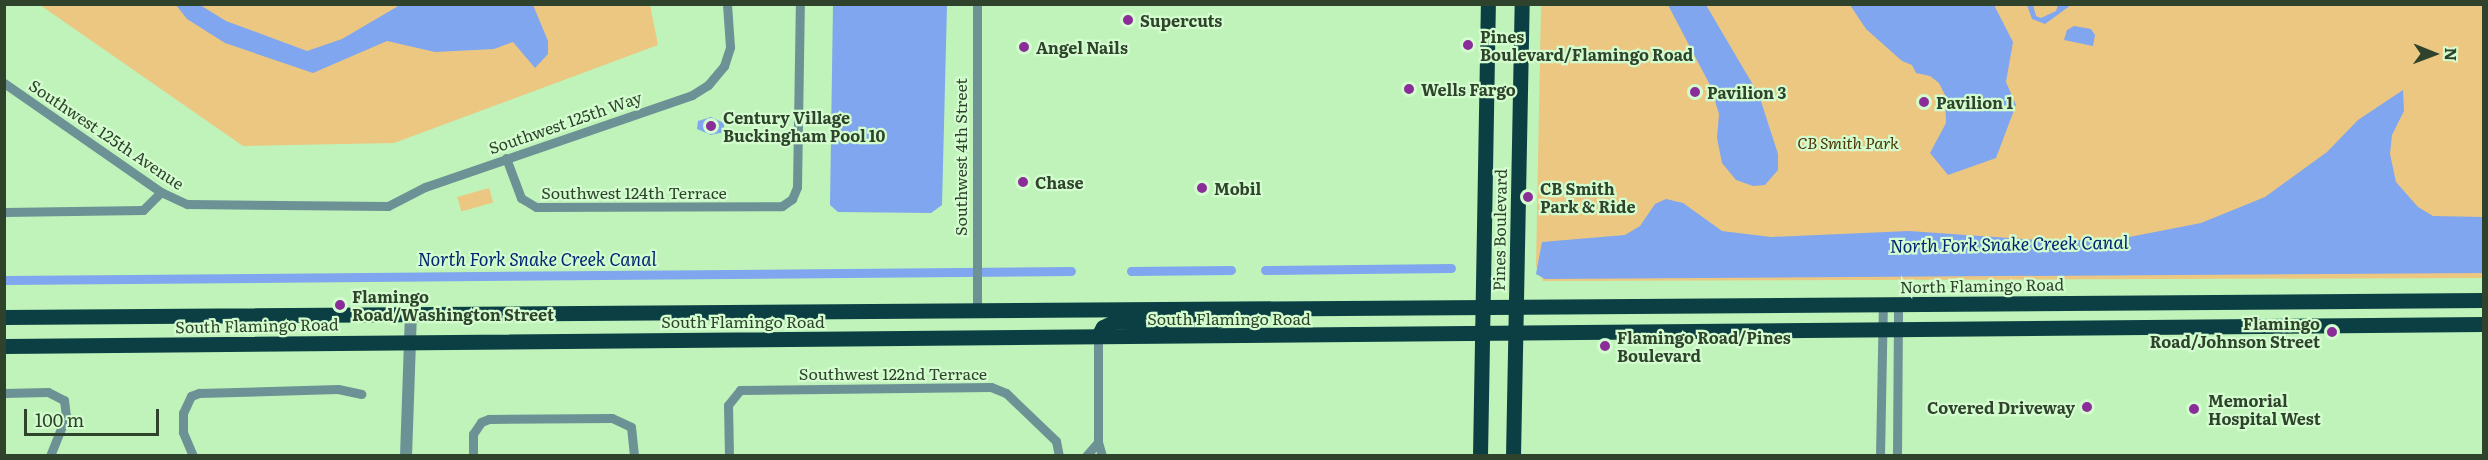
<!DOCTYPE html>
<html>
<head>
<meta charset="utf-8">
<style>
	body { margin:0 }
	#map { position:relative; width:2488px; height:460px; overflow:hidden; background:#bff3ba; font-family:Literata,serif }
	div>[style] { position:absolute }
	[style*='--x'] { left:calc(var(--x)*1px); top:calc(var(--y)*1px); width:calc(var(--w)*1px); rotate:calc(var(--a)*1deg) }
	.green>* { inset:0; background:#ecc782; transform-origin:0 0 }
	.water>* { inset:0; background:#7fa6ee }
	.canal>* { height:9px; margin:-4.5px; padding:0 4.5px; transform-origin:4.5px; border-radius:4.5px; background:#7fa6ee }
	.minor>* { height:9px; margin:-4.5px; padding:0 4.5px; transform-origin:4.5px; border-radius:4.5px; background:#6c9295 }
	.tertiary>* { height:12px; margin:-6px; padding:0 6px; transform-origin:6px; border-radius:6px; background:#6c9295 }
	.trunk>* { height:15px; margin:-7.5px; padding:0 7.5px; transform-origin:7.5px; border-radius:7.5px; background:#0c3f43 }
	.dots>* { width:16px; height:16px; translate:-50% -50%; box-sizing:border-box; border:3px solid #d4fdcf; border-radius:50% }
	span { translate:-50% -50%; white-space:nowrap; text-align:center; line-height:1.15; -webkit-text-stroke:4.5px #d4fdcf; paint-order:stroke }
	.poi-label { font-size:16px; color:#2f432c; font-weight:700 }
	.left { translate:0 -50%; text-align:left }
	.right { translate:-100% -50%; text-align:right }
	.street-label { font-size:16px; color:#2f432c }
	.park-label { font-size:16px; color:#4b3604; font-style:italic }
	.water-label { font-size:18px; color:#022673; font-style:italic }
	.frame { position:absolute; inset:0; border:6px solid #2f432c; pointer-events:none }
	.north { position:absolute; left:2404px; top:24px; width:60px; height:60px; -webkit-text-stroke:4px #d4fdcf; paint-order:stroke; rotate:91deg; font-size:16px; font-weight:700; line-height:24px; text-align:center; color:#2f432c }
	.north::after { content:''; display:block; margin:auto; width:21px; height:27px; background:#2f432c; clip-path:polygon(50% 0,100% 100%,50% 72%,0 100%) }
	.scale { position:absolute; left:24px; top:409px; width:135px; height:27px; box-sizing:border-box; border:3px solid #2f432c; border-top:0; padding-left:8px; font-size:18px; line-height:21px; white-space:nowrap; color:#2f432c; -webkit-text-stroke:4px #d4fdcf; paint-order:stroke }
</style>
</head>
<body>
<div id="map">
	<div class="green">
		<div style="clip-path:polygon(40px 5px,650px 5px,658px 45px,394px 143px,243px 146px)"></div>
		<div style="clip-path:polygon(1541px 5px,2483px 5px,2483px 278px,1543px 281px,1536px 266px)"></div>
		<div style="left:489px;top:188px;width:15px;height:33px;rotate:74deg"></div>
	</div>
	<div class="water">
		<div style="clip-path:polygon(176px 5px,200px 5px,226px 21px,307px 51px,342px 39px,400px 5px,533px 5px,548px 41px,548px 54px,535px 68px,513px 42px,494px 49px,435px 52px,387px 41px,313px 73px,225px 43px,187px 19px)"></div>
		<div style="clip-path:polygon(833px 5px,947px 5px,942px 205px,931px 213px,838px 212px,830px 205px)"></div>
		<div style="clip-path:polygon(1668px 5px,1706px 5px,1759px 95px,1778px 154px,1778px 170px,1765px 185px,1753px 186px,1736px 180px,1722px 163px,1717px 138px,1719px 114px,1710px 85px)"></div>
		<div style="clip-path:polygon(1850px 5px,1994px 5px,2013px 42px,2006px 82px,2016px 105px,1996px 158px,1948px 175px,1930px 153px,1946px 123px,1945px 95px,1939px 83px,1930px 76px,1916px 73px,1912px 65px,1902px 61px,1866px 29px)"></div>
		<div style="clip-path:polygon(2027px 5px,2033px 5px,2036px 16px,2041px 18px,2056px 11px,2058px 5px,2071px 5px,2045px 24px,2032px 19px)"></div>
		<div style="clip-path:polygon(2074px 26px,2091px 29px,2095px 35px,2093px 46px,2064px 40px,2067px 30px)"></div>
		<div style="clip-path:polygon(2403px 90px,2404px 111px,2392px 135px,2390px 154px,2396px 182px,2418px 207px,2433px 216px,2483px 217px,2483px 273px,1545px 279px,1536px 274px,1542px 242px,1625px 235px,1640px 226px,1655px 204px,1666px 199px,1683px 203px,1722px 231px,1771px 237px,1909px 231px,2053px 241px,2124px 238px,2201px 223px,2265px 197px,2327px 152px,2358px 120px)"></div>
		<div style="clip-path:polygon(711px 117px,724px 123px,724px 132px,711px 135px,697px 129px,698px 121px)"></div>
	</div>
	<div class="canal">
		<div style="--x:1265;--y:270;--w:186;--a:-0.6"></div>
		<div style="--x:1131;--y:271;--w:100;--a:-0.6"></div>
		<div style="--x:4;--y:280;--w:1067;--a:-0.48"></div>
	</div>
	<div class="minor">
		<div style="--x:977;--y:4;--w:306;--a:90"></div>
		<div style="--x:4;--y:83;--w:191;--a:34.8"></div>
		<div style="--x:161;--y:192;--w:29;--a:25"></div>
		<div style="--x:187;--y:204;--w:201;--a:0.6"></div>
		<div style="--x:388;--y:206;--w:42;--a:-27.2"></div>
		<div style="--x:425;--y:187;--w:282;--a:-19"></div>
		<div style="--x:692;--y:95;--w:19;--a:-32"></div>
		<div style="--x:708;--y:85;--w:25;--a:-50"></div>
		<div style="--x:724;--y:66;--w:20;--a:-72"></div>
		<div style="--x:730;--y:47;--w:43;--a:-94"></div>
		<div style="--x:506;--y:158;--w:43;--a:69.4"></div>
		<div style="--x:521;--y:198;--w:17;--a:31"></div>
		<div style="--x:536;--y:207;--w:246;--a:-0.2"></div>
		<div style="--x:782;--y:206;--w:12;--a:-35"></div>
		<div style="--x:792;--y:199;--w:13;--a:-67"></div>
		<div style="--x:797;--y:187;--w:183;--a:-89.1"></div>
		<div style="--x:4;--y:212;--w:139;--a:-0.8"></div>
		<div style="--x:143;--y:210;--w:25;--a:-45"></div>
		<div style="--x:1098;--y:336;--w:106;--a:90"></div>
		<div style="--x:1098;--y:442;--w:15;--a:74"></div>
		<div style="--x:4;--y:393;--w:44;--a:-1.3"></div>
		<div style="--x:48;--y:392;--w:18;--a:27"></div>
		<div style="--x:64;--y:400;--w:16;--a:83"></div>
		<div style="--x:66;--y:416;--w:43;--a:111.8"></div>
		<div style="--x:193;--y:456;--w:26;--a:-113"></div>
		<div style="--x:183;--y:432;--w:19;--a:-90"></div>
		<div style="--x:183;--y:413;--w:19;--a:-65"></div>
		<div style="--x:191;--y:396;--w:9;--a:-21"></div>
		<div style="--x:199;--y:393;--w:139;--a:-1.6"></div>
		<div style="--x:338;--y:389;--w:24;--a:12"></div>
		<div style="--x:473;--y:456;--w:22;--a:-90"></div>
		<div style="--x:473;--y:434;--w:14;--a:-56"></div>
		<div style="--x:481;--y:422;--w:9;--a:-21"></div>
		<div style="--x:489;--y:419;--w:123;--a:-0.5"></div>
		<div style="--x:612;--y:418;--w:21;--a:25"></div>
		<div style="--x:631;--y:427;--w:29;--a:84"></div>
		<div style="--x:729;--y:456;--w:51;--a:-91.1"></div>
		<div style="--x:728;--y:405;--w:19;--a:-51"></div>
		<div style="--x:740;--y:390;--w:251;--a:-0.7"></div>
		<div style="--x:991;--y:387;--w:16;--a:22"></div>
		<div style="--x:1006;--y:393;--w:69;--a:43.8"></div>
		<div style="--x:1056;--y:441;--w:15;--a:79"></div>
		<div style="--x:1086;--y:456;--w:18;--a:-49"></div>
		<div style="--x:1880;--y:456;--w:152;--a:-88.9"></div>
		<div style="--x:1897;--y:456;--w:152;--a:-89.6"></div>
	</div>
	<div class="tertiary">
		<div style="--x:406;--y:456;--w:141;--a:-88"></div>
	</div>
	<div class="trunk">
		<div style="--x:4;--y:317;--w:2480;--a:-0.39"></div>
		<div style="--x:1098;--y:336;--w:10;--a:-61"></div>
		<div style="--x:1103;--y:327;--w:14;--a:-25"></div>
		<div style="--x:1116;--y:321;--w:100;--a:0"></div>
		<div style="--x:1216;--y:321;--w:22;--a:-21"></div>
		<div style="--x:4;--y:346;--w:2480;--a:-0.51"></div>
		<div style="--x:1480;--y:456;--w:452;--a:-89"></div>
		<div style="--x:1513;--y:456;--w:452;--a:-88.9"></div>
	</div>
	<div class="dots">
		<div style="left:1128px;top:20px;background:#8a2d98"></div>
		<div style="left:1468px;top:45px;background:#8a2d98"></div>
		<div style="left:1024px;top:47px;background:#8a2d98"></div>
		<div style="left:1409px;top:89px;background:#8a2d98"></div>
		<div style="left:1695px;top:92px;background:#8a2d98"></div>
		<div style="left:1924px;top:102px;background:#8a2d98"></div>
		<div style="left:711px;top:126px;background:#8a2d98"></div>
		<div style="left:1023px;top:182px;background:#8a2d98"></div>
		<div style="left:1202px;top:188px;background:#8a2d98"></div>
		<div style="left:1528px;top:197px;background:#8a2d98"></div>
		<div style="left:340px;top:305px;background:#8a2d98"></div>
		<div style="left:2332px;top:332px;background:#8a2d98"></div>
		<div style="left:1605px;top:346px;background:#8a2d98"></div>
		<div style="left:2087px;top:407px;background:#8a2d98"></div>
		<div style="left:2194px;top:409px;background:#8a2d98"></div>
	</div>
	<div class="poi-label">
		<span class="left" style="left:1140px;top:20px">Supercuts</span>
		<span class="left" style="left:1480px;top:45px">Pines<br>Boulevard/Flamingo Road</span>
		<span class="left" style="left:1036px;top:47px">Angel Nails</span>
		<span class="left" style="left:1421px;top:89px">Wells Fargo</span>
		<span class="left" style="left:1707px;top:92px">Pavilion 3</span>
		<span class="left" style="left:1936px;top:102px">Pavilion 1</span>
		<span class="left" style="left:723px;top:126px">Century Village<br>Buckingham Pool 10</span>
		<span class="left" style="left:1035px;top:182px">Chase</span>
		<span class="left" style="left:1214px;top:188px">Mobil</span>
		<span class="left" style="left:1540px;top:197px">CB Smith<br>Park &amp; Ride</span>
		<span class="left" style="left:352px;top:305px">Flamingo<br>Road/Washington Street</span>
		<span class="right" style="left:2320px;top:332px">Flamingo<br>Road/Johnson Street</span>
		<span class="left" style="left:1617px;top:346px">Flamingo Road/Pines<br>Boulevard</span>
		<span class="left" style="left:2208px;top:409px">Memorial<br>Hospital West</span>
		<span class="right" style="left:2075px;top:407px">Covered Driveway</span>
	</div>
	<div class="street-label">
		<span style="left:565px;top:122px;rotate:-19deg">Southwest 125th Way</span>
		<span style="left:107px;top:134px;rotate:34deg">Southwest 125th Avenue</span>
		<span style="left:960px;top:157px;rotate:-90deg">Southwest 4th Street</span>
		<span style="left:634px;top:192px">Southwest 124th Terrace</span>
		<span style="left:1499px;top:230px;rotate:-89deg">Pines Boulevard</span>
		<span style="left:1982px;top:285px;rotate:-1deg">North Flamingo Road</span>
		<span style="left:1229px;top:318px">South Flamingo Road</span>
		<span style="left:743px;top:321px">South Flamingo Road</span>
		<span style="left:257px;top:325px;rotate:-1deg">South Flamingo Road</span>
		<span style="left:893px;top:373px">Southwest 122nd Terrace</span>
	</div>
	<div class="park-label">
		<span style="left:1848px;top:142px">CB Smith Park</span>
	</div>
	<div class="water-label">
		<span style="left:2009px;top:244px;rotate:-1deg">North Fork Snake Creek Canal</span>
		<span style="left:537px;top:259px">North Fork Snake Creek Canal</span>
	</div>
	<div class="frame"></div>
	<div class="north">N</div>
	<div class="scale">100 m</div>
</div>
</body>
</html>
